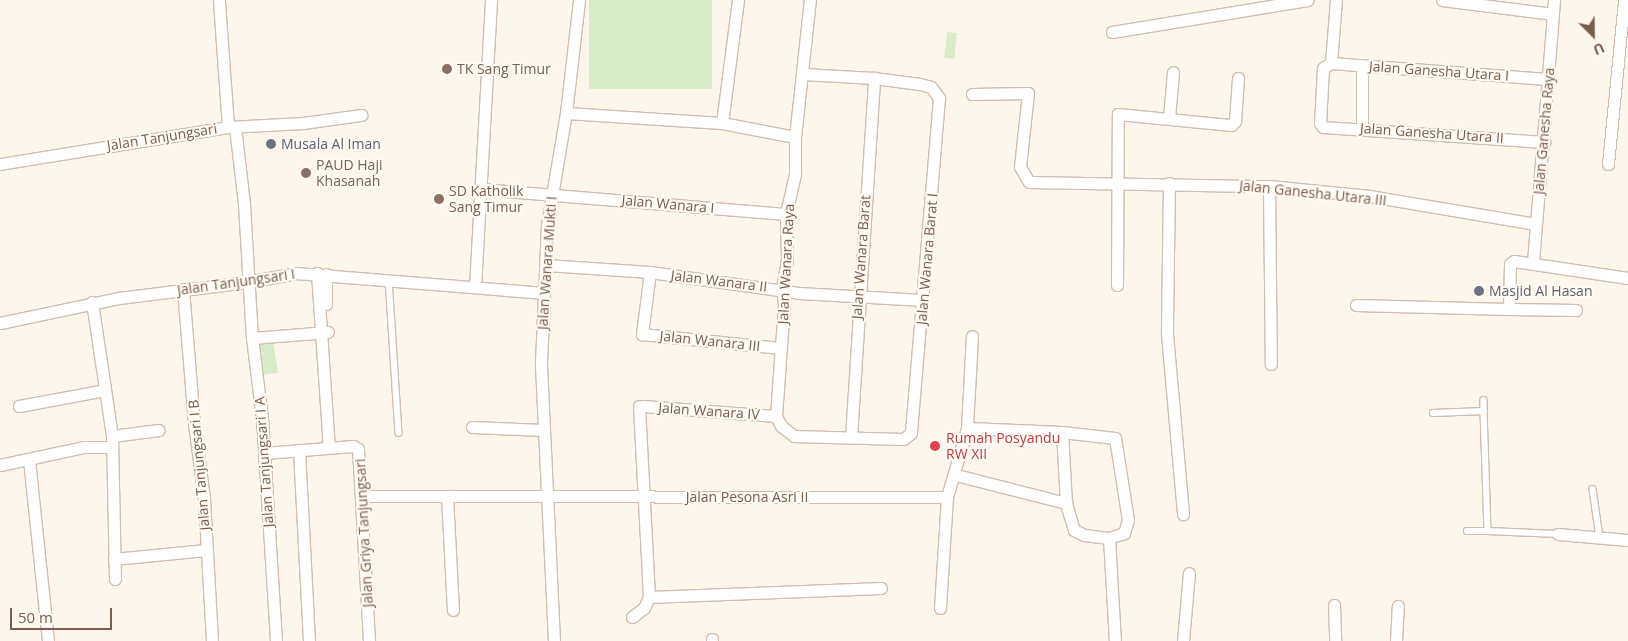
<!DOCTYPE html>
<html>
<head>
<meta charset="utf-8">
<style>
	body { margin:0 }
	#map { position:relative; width:1628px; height:641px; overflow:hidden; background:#fdf6ec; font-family:"Open Sans",sans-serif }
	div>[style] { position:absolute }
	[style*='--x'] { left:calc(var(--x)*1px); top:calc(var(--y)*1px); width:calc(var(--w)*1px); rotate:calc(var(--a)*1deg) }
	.green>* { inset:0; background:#d8ecc9; transform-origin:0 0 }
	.roads { filter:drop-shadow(1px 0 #d1beb0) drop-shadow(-1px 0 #d1beb0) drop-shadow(0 1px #d1beb0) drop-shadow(0 -1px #d1beb0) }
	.service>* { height:5.5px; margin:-2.75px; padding:0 2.75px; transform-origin:2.75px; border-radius:2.75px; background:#fff }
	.minor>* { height:11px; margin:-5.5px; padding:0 5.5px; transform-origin:5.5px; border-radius:5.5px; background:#fff }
	.dots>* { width:14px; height:14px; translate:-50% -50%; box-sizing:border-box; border:2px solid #fffaf3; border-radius:50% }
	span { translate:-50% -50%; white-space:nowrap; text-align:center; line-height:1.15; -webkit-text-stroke:4px #fffaf3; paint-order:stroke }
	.education-label { font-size:14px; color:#785e54 }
	.left { translate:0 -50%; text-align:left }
	.street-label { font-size:14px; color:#7a5c4d }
	.worship-label { font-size:14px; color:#5b616d }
	.health-label { font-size:14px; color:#be3a42 }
	.north { position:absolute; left:1568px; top:10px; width:50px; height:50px; -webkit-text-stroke:4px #fffaf3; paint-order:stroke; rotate:157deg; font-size:14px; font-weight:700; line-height:20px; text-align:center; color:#7a5c4d }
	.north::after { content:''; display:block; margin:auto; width:18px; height:22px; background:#7a5c4d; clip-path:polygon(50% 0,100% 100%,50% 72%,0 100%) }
	.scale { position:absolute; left:10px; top:608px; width:102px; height:22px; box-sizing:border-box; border:2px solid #7a5c4d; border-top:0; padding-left:6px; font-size:15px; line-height:18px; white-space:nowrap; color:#7a5c4d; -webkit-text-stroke:4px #fffaf3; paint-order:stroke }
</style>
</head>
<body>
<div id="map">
	<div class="green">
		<div style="left:589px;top:0;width:123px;height:89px"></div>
		<div style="left:947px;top:32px;width:10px;height:26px;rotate:6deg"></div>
		<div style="left:273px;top:341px;width:32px;height:15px;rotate:81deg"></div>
	</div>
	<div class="roads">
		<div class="service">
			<div style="--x:389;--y:279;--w:154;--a:86.3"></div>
			<div style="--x:1484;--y:400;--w:11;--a:90"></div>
			<div style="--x:1433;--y:413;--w:51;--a:-2.2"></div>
			<div style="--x:1484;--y:411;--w:120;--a:88.1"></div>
			<div style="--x:1488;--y:531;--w:70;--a:2.5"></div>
			<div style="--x:1593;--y:489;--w:49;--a:81.9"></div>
			<div style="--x:1467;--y:531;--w:21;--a:0"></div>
		</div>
		<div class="minor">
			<div style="--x:1442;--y:0;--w:112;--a:7.2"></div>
			<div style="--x:1112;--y:32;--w:198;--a:-9.3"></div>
			<div style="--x:1331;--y:63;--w:9;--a:148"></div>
			<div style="--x:1323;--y:68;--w:55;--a:93.1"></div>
			<div style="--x:1320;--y:123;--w:5;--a:53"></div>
			<div style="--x:1323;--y:127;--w:222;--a:3.9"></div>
			<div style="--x:1331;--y:63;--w:217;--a:4.2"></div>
			<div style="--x:1331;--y:63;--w:63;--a:-85.5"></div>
			<div style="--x:803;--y:74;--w:71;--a:3.2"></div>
			<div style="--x:874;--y:78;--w:46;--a:7.4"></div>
			<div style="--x:920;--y:84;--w:11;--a:15"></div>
			<div style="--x:931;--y:87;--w:14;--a:54"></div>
			<div style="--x:939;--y:98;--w:336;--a:94.8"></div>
			<div style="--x:911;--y:433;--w:10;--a:143"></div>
			<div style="--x:903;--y:439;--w:109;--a:-178.4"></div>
			<div style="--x:794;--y:436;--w:16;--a:-142"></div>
			<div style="--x:781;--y:426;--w:11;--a:-117"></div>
			<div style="--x:776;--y:416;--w:112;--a:-85.9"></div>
			<div style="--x:784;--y:304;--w:16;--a:-97"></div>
			<div style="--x:782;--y:288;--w:29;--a:-80"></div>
			<div style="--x:787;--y:259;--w:45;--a:-91.3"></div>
			<div style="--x:786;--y:214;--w:41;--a:-77.3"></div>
			<div style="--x:795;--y:174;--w:37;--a:-90"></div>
			<div style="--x:795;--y:137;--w:138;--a:-83.8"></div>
			<div style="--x:972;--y:94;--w:56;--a:-1"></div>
			<div style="--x:1028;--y:93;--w:74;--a:96.2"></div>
			<div style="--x:1020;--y:167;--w:17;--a:59"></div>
			<div style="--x:1029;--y:182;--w:240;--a:1"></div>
			<div style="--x:1269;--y:186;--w:101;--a:5.7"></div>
			<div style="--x:1370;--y:196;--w:167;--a:9.6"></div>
			<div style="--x:566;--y:113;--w:156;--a:3.7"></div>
			<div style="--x:722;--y:123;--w:74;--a:10.9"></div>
			<div style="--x:1169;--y:118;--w:46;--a:-85"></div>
			<div style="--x:722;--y:123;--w:124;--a:-82.6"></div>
			<div style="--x:228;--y:127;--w:75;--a:-3.1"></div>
			<div style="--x:303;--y:123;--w:59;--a:-7.9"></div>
			<div style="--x:235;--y:127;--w:78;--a:83.3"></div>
			<div style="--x:244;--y:204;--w:134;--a:86.6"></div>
			<div style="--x:252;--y:338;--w:81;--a:82.9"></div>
			<div style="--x:262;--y:418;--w:223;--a:86.4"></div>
			<div style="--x:1362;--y:127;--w:61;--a:-90"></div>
			<div style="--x:0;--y:164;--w:231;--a:-9.2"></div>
			<div style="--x:228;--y:127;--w:127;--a:-94.1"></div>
			<div style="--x:1608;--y:164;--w:165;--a:-84.4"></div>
			<div style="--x:1169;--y:183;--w:151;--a:90.8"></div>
			<div style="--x:1167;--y:334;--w:181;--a:84.9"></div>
			<div style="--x:1269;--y:186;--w:178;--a:89.4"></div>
			<div style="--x:481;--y:189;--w:306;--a:4.7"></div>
			<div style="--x:1533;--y:262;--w:263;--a:-85.4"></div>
			<div style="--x:546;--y:265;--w:104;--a:3.9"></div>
			<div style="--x:650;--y:272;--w:150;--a:8"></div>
			<div style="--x:799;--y:293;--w:124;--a:3.2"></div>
			<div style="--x:650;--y:272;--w:63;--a:97.4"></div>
			<div style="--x:642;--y:334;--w:139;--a:5.8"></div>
			<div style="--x:317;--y:273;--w:174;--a:86.1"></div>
			<div style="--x:326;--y:274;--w:30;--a:90"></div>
			<div style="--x:1117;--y:285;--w:171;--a:-89.7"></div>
			<div style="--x:1118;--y:114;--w:114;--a:5.6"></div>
			<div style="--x:1231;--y:125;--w:6;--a:-45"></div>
			<div style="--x:1235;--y:121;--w:43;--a:-86"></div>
			<div style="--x:475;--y:287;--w:287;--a:-86.8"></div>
			<div style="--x:183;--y:289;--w:135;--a:85.3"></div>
			<div style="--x:194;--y:424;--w:75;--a:82.3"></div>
			<div style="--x:204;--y:498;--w:143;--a:86.8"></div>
			<div style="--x:92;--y:302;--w:135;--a:81.5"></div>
			<div style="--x:112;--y:436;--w:143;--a:88.8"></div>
			<div style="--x:1356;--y:305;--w:153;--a:1.5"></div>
			<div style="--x:1509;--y:309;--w:45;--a:-88.7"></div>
			<div style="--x:1510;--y:264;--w:5;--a:-37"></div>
			<div style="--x:1514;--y:261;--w:115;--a:8.5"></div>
			<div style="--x:1509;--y:309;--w:67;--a:0.9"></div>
			<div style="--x:0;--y:323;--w:122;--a:-11.9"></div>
			<div style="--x:119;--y:298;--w:129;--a:-7.1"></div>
			<div style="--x:247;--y:282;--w:50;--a:-10.4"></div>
			<div style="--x:296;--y:273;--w:249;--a:4.6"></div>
			<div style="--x:252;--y:338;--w:76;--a:-4.5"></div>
			<div style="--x:19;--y:406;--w:87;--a:-10.5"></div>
			<div style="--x:643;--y:406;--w:133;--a:4.3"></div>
			<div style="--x:472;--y:427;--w:71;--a:2.4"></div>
			<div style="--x:967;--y:428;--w:95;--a:2.4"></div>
			<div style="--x:1062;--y:432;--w:53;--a:6.5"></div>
			<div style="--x:1115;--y:438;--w:83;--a:81"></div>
			<div style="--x:1128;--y:520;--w:14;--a:107"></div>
			<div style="--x:1124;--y:533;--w:16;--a:162"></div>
			<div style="--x:1109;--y:538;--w:25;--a:-173"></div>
			<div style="--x:1084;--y:535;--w:11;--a:-153"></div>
			<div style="--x:1074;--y:530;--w:28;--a:-107"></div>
			<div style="--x:1066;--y:503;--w:71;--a:-93.2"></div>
			<div style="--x:112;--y:436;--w:47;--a:-7.3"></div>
			<div style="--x:851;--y:437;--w:360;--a:-86.3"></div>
			<div style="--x:299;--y:450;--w:191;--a:87"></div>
			<div style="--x:264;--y:453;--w:89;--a:-4.5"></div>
			<div style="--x:353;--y:446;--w:6;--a:31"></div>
			<div style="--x:358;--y:449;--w:192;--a:86.7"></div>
			<div style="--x:29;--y:460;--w:182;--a:84"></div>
			<div style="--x:0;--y:465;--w:85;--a:-12.2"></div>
			<div style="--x:83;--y:447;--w:27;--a:0"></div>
			<div style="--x:956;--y:475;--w:114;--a:14.3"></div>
			<div style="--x:364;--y:496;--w:583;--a:0.1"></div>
			<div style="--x:947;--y:497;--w:72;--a:-73.8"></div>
			<div style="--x:967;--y:428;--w:92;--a:-86.9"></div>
			<div style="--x:447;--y:496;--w:114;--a:87"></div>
			<div style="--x:1558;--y:534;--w:70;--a:4.9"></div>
			<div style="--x:1109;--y:538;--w:103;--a:86.7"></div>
			<div style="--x:114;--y:559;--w:92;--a:-5.6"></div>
			<div style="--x:649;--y:597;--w:232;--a:-2.2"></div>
			<div style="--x:1334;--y:605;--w:36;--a:88"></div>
			<div style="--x:940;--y:608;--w:111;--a:-86.4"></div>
			<div style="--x:632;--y:617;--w:15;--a:-37"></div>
			<div style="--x:644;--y:608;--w:12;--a:-66"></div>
			<div style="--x:649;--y:597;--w:191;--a:-93"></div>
			<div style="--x:554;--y:641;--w:279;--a:-92.7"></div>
			<div style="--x:541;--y:362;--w:137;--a:-87.5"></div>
			<div style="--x:547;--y:225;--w:114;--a:-80.4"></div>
			<div style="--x:566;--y:113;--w:114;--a:-83.4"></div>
			<div style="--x:712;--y:641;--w:2;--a:-90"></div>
			<div style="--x:1183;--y:641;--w:68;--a:-85"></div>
			<div style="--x:1396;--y:641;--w:35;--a:-87"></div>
		</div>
	</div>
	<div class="dots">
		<div style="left:447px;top:69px;background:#8d6e63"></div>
		<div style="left:271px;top:144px;background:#6b7280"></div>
		<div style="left:306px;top:173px;background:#8d6e63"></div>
		<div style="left:439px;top:199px;background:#8d6e63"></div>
		<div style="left:1479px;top:291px;background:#6b7280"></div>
		<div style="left:935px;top:446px;background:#e0444e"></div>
	</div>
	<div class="education-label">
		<span class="left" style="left:457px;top:69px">TK Sang Timur</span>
		<span class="left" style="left:316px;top:173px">PAUD Haji<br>Khasanah</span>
		<span class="left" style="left:449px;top:199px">SD Katholik<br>Sang Timur</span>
	</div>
	<div class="street-label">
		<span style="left:1439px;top:71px;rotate:4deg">Jalan Ganesha Utara I</span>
		<span style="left:1544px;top:131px;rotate:-85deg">Jalan Ganesha Raya</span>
		<span style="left:1432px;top:133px;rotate:4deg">Jalan Ganesha Utara II</span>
		<span style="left:162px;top:137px;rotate:-9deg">Jalan Tanjungsari</span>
		<span style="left:1313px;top:193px;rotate:6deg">Jalan Ganesha Utara III</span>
		<span style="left:668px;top:204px;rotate:5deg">Jalan Wanara I</span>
		<span style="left:861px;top:257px;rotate:-86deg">Jalan Wanara Barat</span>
		<span style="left:927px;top:259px;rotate:-85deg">Jalan Wanara Barat I</span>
		<span style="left:547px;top:263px;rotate:-86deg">Jalan Wanara Mukti I</span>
		<span style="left:786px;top:264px;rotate:-87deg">Jalan Wanara Raya</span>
		<span style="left:719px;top:281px;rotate:7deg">Jalan Wanara II</span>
		<span style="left:236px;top:282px;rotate:-8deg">Jalan Tanjungsari I</span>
		<span style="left:710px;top:341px;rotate:6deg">Jalan Wanara III</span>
		<span style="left:709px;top:411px;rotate:4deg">Jalan Wanara IV</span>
		<span style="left:264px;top:462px;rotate:-94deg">Jalan Tanjungsari I A</span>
		<span style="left:199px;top:465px;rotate:-95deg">Jalan Tanjungsari I B</span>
		<span style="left:747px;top:497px">Jalan Pesona Asri II</span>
		<span style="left:364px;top:533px;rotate:-93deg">Jalan Griya Tanjungsari</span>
	</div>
	<div class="worship-label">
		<span class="left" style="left:281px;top:144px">Musala Al Iman</span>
		<span class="left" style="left:1489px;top:291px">Masjid Al Hasan</span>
	</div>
	<div class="health-label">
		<span class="left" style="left:946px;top:446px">Rumah Posyandu<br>RW XII</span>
	</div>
	<div class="north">U</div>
	<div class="scale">50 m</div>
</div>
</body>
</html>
